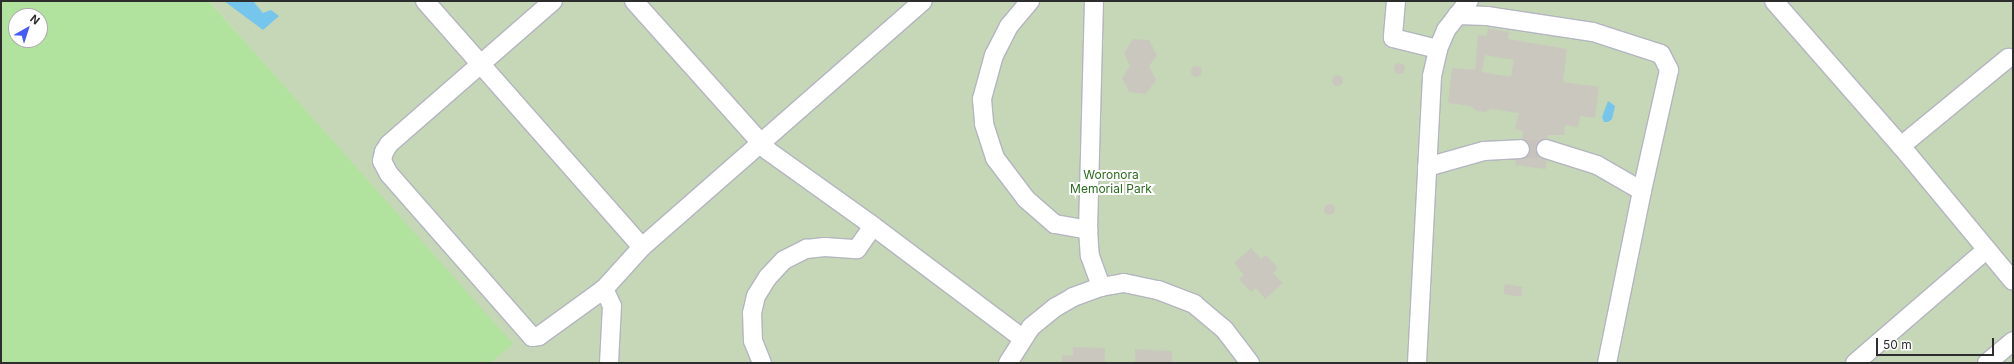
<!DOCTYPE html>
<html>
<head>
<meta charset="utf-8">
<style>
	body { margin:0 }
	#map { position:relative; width:2014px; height:364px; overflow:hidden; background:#eee9e0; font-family:Inter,sans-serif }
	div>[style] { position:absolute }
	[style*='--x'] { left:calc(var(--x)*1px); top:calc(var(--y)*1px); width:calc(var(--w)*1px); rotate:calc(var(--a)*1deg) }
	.green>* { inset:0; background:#b1e29e }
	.cemetery>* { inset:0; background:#c5d7b7 }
	.water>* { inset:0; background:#76c5ec }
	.building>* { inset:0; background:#cac7be; transform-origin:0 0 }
	.round { border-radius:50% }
	.minor-tunnel>* { height:18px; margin-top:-9px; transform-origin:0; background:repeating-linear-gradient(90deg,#c7c3bc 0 18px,transparent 0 27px) }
	.roads { filter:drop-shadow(1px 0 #b3b5c0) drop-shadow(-1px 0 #b3b5c0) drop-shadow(0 1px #b3b5c0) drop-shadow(0 -1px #b3b5c0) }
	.minor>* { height:18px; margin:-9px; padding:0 9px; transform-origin:9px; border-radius:9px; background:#fff }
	span { translate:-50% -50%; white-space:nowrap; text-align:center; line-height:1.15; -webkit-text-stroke:4px #fff; paint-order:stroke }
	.park-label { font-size:12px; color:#286a1d }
	.frame { position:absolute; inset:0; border:2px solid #2d2d2d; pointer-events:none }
	.north { position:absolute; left:8px; top:8px; width:40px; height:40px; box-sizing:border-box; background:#fff; border:1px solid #ababab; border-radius:50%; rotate:39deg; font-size:11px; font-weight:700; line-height:16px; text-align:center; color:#2d2d2d }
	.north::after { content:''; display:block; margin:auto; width:14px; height:18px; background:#455bf6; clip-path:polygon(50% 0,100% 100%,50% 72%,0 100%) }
	.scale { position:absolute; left:1876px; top:338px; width:118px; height:18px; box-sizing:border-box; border:2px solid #2d2d2d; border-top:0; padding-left:5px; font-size:12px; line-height:14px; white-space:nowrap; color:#2d2d2d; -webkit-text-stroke:3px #fff; paint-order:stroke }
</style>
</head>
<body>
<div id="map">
	<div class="green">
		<div style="clip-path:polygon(evenodd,1px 1px,209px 1px,514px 344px,491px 363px,1px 363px,1px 1px,16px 16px,40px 16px,40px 40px,16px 40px,16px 16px)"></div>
	</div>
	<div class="cemetery">
		<div style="clip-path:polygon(209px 1px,2013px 1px,2013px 363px,491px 363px,513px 344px)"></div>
	</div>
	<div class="water">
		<div style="clip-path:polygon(224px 1px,253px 1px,263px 13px,271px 10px,279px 16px,263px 30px)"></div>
		<div style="clip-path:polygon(1608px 101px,1615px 106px,1612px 119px,1608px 122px,1604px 122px,1602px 117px)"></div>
	</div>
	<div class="building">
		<div style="clip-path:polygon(evenodd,1488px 28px,1509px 32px,1508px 39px,1567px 49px,1563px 82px,1599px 87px,1595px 118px,1580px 116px,1578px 127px,1565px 125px,1564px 135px,1548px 135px,1546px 169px,1515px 165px,1517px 155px,1520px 156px,1523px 131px,1515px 129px,1519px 113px,1491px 109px,1485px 112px,1476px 111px,1471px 106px,1448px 103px,1452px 68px,1475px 70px,1478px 35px,1487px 36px,1488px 28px,1485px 55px,1514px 60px,1511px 77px,1482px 72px,1485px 55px)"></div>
		<div style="clip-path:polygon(1133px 39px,1149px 40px,1157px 55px,1149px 66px,1156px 80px,1146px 94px,1129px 92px,1122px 78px,1130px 66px,1124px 53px)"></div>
		<div class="round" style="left:1393.5px;top:62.5px;width:11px;height:11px"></div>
		<div class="round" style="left:1190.5px;top:65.5px;width:11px;height:11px"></div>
		<div class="round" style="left:1331.5px;top:74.5px;width:11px;height:11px"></div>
		<div class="round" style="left:1323.5px;top:203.5px;width:11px;height:11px"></div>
		<div style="clip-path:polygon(1251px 248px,1261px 259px,1266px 255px,1278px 268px,1273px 273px,1283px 283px,1265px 299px,1256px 288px,1251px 292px,1239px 279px,1244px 275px,1234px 263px)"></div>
		<div style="left:1505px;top:284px;width:18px;height:10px;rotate:9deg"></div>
		<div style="clip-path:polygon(1073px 347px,1105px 348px,1105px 363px,1062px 363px,1062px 355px,1073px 356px)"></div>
		<div style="clip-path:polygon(1135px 349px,1172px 351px,1172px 363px,1135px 363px)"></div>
	</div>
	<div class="minor-tunnel">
		<div style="--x:1520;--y:149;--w:26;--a:0"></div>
	</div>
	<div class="roads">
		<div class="minor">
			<div style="--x:425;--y:1;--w:328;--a:48.6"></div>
			<div style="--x:553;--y:1;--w:218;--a:138.9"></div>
			<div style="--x:389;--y:144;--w:9;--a:122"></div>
			<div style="--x:384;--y:152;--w:9;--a:103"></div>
			<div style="--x:382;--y:161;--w:15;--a:62"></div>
			<div style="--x:389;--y:174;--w:217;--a:48.7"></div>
			<div style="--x:532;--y:337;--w:7;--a:-8"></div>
			<div style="--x:539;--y:336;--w:80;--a:-35.9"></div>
			<div style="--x:634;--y:1;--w:200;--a:48.2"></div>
			<div style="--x:767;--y:150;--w:130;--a:35.6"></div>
			<div style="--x:1030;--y:1;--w:33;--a:130"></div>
			<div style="--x:1009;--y:26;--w:33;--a:117"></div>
			<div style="--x:994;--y:55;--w:46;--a:105.3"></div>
			<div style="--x:982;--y:99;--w:25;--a:85"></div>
			<div style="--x:984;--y:124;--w:36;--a:72"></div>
			<div style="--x:995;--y:158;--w:51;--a:52.9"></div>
			<div style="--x:1026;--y:199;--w:38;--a:41"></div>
			<div style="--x:1055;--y:224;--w:34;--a:10"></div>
			<div style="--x:1094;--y:1;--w:229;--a:91.5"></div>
			<div style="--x:1088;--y:230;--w:26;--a:86"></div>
			<div style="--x:1090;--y:256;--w:33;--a:70"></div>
			<div style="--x:1396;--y:1;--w:37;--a:95"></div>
			<div style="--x:1393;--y:38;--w:46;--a:13.7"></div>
			<div style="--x:1774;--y:1;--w:193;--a:48.8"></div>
			<div style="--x:1901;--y:146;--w:175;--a:50.3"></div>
			<div style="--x:1457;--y:15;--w:30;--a:2"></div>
			<div style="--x:1487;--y:16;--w:107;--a:8.6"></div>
			<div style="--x:1593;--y:32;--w:71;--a:17.9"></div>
			<div style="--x:1661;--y:54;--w:18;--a:63"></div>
			<div style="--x:1669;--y:70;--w:124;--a:102.6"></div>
			<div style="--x:1901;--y:146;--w:139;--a:-39.4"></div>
			<div style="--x:1546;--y:149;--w:53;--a:17.4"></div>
			<div style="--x:1597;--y:165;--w:52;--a:30"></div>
			<div style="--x:1642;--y:191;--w:176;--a:101.5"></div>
			<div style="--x:1427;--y:167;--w:59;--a:-15.7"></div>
			<div style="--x:1484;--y:151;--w:36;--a:-3"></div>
			<div style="--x:609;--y:363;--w:57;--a:-87"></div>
			<div style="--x:612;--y:306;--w:19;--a:-115"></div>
			<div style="--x:604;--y:289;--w:57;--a:-47.9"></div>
			<div style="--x:642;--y:247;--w:373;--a:-41.2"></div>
			<div style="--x:762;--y:363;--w:24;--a:-112"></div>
			<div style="--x:753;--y:341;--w:28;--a:-92"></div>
			<div style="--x:752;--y:313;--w:17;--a:-77"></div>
			<div style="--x:756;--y:296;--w:22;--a:-58"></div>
			<div style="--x:768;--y:277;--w:23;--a:-47"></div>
			<div style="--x:784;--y:260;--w:25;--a:-27"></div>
			<div style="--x:806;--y:249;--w:19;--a:-6"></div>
			<div style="--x:825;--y:247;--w:32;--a:4"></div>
			<div style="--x:857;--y:249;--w:28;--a:-55"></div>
			<div style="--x:873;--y:226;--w:186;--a:36.9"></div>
			<div style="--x:1008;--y:363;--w:43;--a:-57.4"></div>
			<div style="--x:1031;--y:327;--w:32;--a:-39"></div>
			<div style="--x:1056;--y:307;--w:20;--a:-30"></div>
			<div style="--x:1073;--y:297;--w:30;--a:-20"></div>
			<div style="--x:1101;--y:287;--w:23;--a:-10"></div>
			<div style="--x:1124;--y:283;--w:35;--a:12"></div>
			<div style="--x:1158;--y:290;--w:39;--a:21"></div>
			<div style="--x:1194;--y:304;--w:39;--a:40"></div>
			<div style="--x:1224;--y:329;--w:43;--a:52.6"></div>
			<div style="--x:1417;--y:363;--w:287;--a:-87"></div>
			<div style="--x:1432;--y:76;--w:28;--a:-77"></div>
			<div style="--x:1438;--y:49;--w:21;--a:-67"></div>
			<div style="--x:1446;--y:30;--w:37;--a:-52"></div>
			<div style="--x:1855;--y:363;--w:173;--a:-40.8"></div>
			<div style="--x:1987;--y:363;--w:34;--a:-40"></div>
		</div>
	</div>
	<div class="park-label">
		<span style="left:1111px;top:182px">Woronora<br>Memorial Park</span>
	</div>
	<div class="frame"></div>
	<div class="north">N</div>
	<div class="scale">50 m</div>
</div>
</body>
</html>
